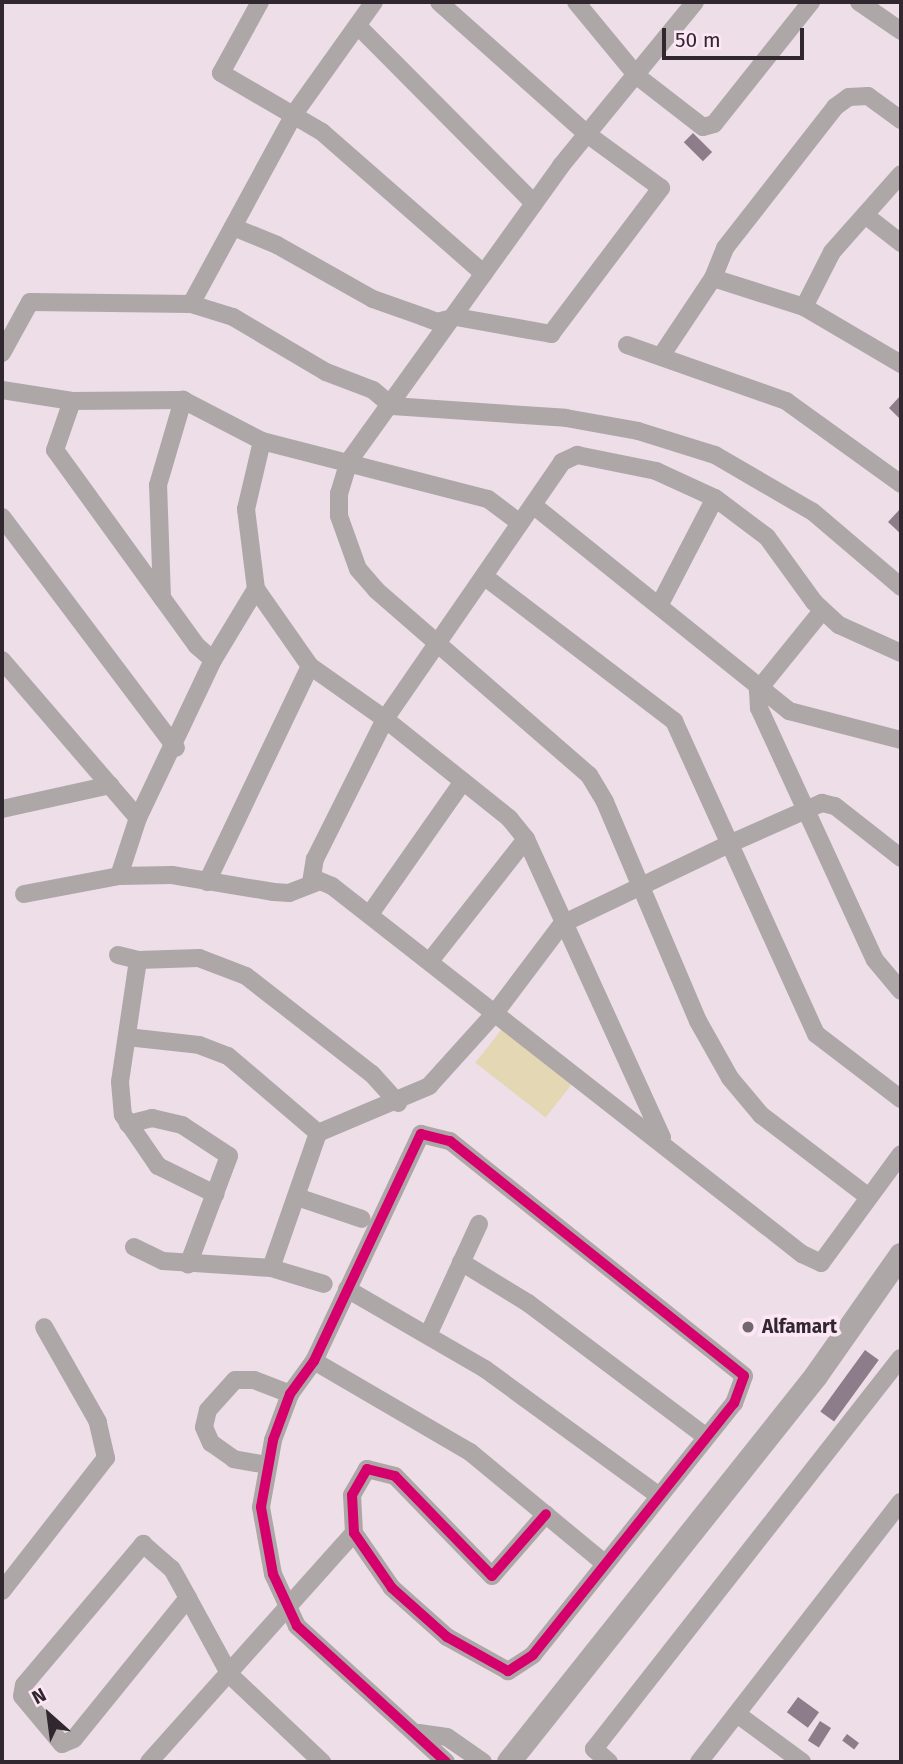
<!DOCTYPE html>
<html>
<head>
<meta charset="utf-8">
<style>
	body { margin:0 }
	#map { position:relative; width:903px; height:1764px; overflow:hidden; background:#eddee8; font-family:"Fira Sans",sans-serif }
	div>[style] { position:absolute }
	[style*='--x'] { left:calc(var(--x)*1px); top:calc(var(--y)*1px); width:calc(var(--w)*1px); rotate:calc(var(--a)*1deg) }
	.green>* { inset:0; background:#e3d7b4; transform-origin:0 0 }
	.building>* { inset:0; background:#8d7c89; transform-origin:0 0 }
	.street>* { height:18px; margin:-9px; padding:0 9px; transform-origin:9px; border-radius:9px; background:#ada7a8 }
	.secondary>* { height:24px; margin:-12px; padding:0 12px; transform-origin:12px; border-radius:12px; background:#ada7a8 }
	.cycleway>* { height:10px; margin:-5px; padding:0 5px; transform-origin:5px; border-radius:5px; background:#d6006c }
	.dots>* { width:19px; height:19px; translate:-50% -50%; box-sizing:border-box; border:4px solid #fde7f6; border-radius:50% }
	span { translate:-50% -50%; white-space:nowrap; text-align:center; line-height:1.15; -webkit-text-stroke:7px #fde7f6; paint-order:stroke }
	.poi-label { font-size:19px; color:#31272e; font-weight:700 }
	.left { translate:0 -50%; text-align:left }
	.frame { position:absolute; inset:0; border:4px solid #31272e; pointer-events:none }
	.north { position:absolute; left:14px; top:1680px; width:70px; height:70px; -webkit-text-stroke:5px #fde7f6; paint-order:stroke; rotate:332deg; font-size:19px; font-weight:700; line-height:28px; text-align:center; color:#31272e }
	.north::after { content:''; display:block; margin:auto; width:24px; height:32px; background:#31272e; clip-path:polygon(50% 0,100% 100%,50% 72%,0 100%) }
	.scale { position:absolute; left:662px; top:28px; width:142px; height:32px; box-sizing:border-box; border:4px solid #31272e; border-top:0; padding-left:9px; font-size:21px; line-height:24px; white-space:nowrap; color:#31272e; -webkit-text-stroke:5px #fde7f6; paint-order:stroke }
</style>
</head>
<body>
<div id="map">
	<div class="green">
		<div style="left:505px;top:1025px;width:89px;height:48px;rotate:38deg"></div>
	</div>
	<div class="building">
		<div style="left:693px;top:133px;width:27px;height:13px;rotate:45deg"></div>
		<div style="clip-path:polygon(901px 395px,901px 420px,889px 408px)"></div>
		<div style="clip-path:polygon(901px 508px,901px 534px,888px 522px)"></div>
		<div style="left:865px;top:1350px;width:17px;height:76px;rotate:36deg"></div>
		<div style="left:798px;top:1697px;width:26px;height:19px;rotate:36deg"></div>
		<div style="left:820px;top:1721px;width:13px;height:23px;rotate:32deg"></div>
		<div style="left:847px;top:1734px;width:15px;height:8px;rotate:37deg"></div>
	</div>
	<div class="street">
		<div style="--x:260;--y:2;--w:81;--a:118.8"></div>
		<div style="--x:221;--y:73;--w:117;--a:30.3"></div>
		<div style="--x:322;--y:132;--w:215;--a:41.2"></div>
		<div style="--x:576;--y:2;--w:96;--a:50.5"></div>
		<div style="--x:637;--y:76;--w:83;--a:37.7"></div>
		<div style="--x:703;--y:127;--w:11;--a:-15"></div>
		<div style="--x:714;--y:124;--w:156;--a:-51.5"></div>
		<div style="--x:695;--y:2;--w:212;--a:129.3"></div>
		<div style="--x:561;--y:166;--w:363;--a:125.7"></div>
		<div style="--x:349;--y:461;--w:34;--a:107"></div>
		<div style="--x:339;--y:493;--w:23;--a:90"></div>
		<div style="--x:339;--y:516;--w:56;--a:70.3"></div>
		<div style="--x:358;--y:569;--w:28;--a:49"></div>
		<div style="--x:376;--y:590;--w:282;--a:41"></div>
		<div style="--x:589;--y:775;--w:31;--a:59"></div>
		<div style="--x:605;--y:802;--w:238;--a:67"></div>
		<div style="--x:698;--y:1021;--w:65;--a:60.7"></div>
		<div style="--x:730;--y:1078;--w:48;--a:50"></div>
		<div style="--x:761;--y:1115;--w:132;--a:37.3"></div>
		<div style="--x:859;--y:2;--w:51;--a:34.6"></div>
		<div style="--x:358;--y:26;--w:250;--a:45.2"></div>
		<div style="--x:865;--y:215;--w:46;--a:37.9"></div>
		<div style="--x:233;--y:227;--w:48;--a:22.2"></div>
		<div style="--x:277;--y:245;--w:110;--a:29.4"></div>
		<div style="--x:373;--y:299;--w:54;--a:19.4"></div>
		<div style="--x:424;--y:317;--w:14;--a:21"></div>
		<div style="--x:437;--y:322;--w:20;--a:-15"></div>
		<div style="--x:456;--y:317;--w:97;--a:10.1"></div>
		<div style="--x:551;--y:334;--w:183;--a:-53"></div>
		<div style="--x:661;--y:188;--w:92;--a:-143.9"></div>
		<div style="--x:587;--y:134;--w:198;--a:-138.3"></div>
		<div style="--x:713;--y:278;--w:96;--a:17.7"></div>
		<div style="--x:804;--y:307;--w:113;--a:30.4"></div>
		<div style="--x:191;--y:304;--w:216;--a:-61.5"></div>
		<div style="--x:294;--y:114;--w:138;--a:-54.5"></div>
		<div style="--x:804;--y:307;--w:62;--a:-63"></div>
		<div style="--x:832;--y:252;--w:104;--a:-48.5"></div>
		<div style="--x:627;--y:345;--w:169;--a:19.4"></div>
		<div style="--x:786;--y:401;--w:142;--a:35.8"></div>
		<div style="--x:2;--y:353;--w:58;--a:-61.2"></div>
		<div style="--x:30;--y:302;--w:161;--a:0.7"></div>
		<div style="--x:191;--y:304;--w:44;--a:17.2"></div>
		<div style="--x:233;--y:317;--w:108;--a:30.6"></div>
		<div style="--x:326;--y:372;--w:50;--a:21"></div>
		<div style="--x:373;--y:390;--w:25;--a:40"></div>
		<div style="--x:392;--y:406;--w:174;--a:3.9"></div>
		<div style="--x:566;--y:418;--w:73;--a:10.2"></div>
		<div style="--x:638;--y:431;--w:81;--a:17.3"></div>
		<div style="--x:715;--y:455;--w:113;--a:30.2"></div>
		<div style="--x:813;--y:512;--w:116;--a:40.4"></div>
		<div style="--x:661;--y:356;--w:94;--a:-56.3"></div>
		<div style="--x:713;--y:278;--w:32;--a:-68"></div>
		<div style="--x:725;--y:248;--w:179;--a:-52"></div>
		<div style="--x:835;--y:107;--w:17;--a:-36"></div>
		<div style="--x:849;--y:97;--w:19;--a:-3"></div>
		<div style="--x:868;--y:96;--w:41;--a:36"></div>
		<div style="--x:2;--y:390;--w:71;--a:8.9"></div>
		<div style="--x:72;--y:401;--w:111;--a:-0.5"></div>
		<div style="--x:183;--y:400;--w:89;--a:27.4"></div>
		<div style="--x:262;--y:441;--w:233;--a:14.4"></div>
		<div style="--x:488;--y:499;--w:40;--a:37"></div>
		<div style="--x:72;--y:401;--w:52;--a:109.1"></div>
		<div style="--x:55;--y:450;--w:242;--a:54.1"></div>
		<div style="--x:197;--y:646;--w:21;--a:41"></div>
		<div style="--x:262;--y:441;--w:70;--a:103.2"></div>
		<div style="--x:246;--y:509;--w:81;--a:82.9"></div>
		<div style="--x:256;--y:589;--w:94;--a:55"></div>
		<div style="--x:310;--y:666;--w:92;--a:35.2"></div>
		<div style="--x:385;--y:719;--w:159;--a:38.6"></div>
		<div style="--x:509;--y:818;--w:27;--a:51"></div>
		<div style="--x:526;--y:839;--w:328;--a:65.5"></div>
		<div style="--x:533;--y:505;--w:329;--a:38.8"></div>
		<div style="--x:789;--y:711;--w:116;--a:14.5"></div>
		<div style="--x:2;--y:517;--w:289;--a:53"></div>
		<div style="--x:485;--y:577;--w:238;--a:37.3"></div>
		<div style="--x:674;--y:721;--w:344;--a:65.6"></div>
		<div style="--x:816;--y:1034;--w:107;--a:37.4"></div>
		<div style="--x:162;--y:598;--w:113;--a:-92"></div>
		<div style="--x:158;--y:485;--w:89;--a:-73.6"></div>
		<div style="--x:660;--y:604;--w:119;--a:-62.6"></div>
		<div style="--x:822;--y:611;--w:102;--a:129"></div>
		<div style="--x:758;--y:690;--w:18;--a:87"></div>
		<div style="--x:759;--y:708;--w:277;--a:65.3"></div>
		<div style="--x:875;--y:960;--w:40;--a:50"></div>
		<div style="--x:2;--y:660;--w:208;--a:49.3"></div>
		<div style="--x:2;--y:809;--w:111;--a:-12.5"></div>
		<div style="--x:119;--y:876;--w:61;--a:-71.9"></div>
		<div style="--x:138;--y:818;--w:175;--a:-64.6"></div>
		<div style="--x:213;--y:660;--w:83;--a:-58.8"></div>
		<div style="--x:207;--y:882;--w:239;--a:-64.5"></div>
		<div style="--x:311;--y:883;--w:24;--a:-81"></div>
		<div style="--x:315;--y:859;--w:157;--a:-63.4"></div>
		<div style="--x:385;--y:719;--w:312;--a:-55.4"></div>
		<div style="--x:562;--y:462;--w:17;--a:-25"></div>
		<div style="--x:577;--y:455;--w:81;--a:11.4"></div>
		<div style="--x:656;--y:471;--w:65;--a:24.6"></div>
		<div style="--x:715;--y:498;--w:65;--a:36.9"></div>
		<div style="--x:767;--y:537;--w:80;--a:54.1"></div>
		<div style="--x:814;--y:602;--w:34;--a:43"></div>
		<div style="--x:839;--y:625;--w:68;--a:24.3"></div>
		<div style="--x:24;--y:894;--w:97;--a:-10.7"></div>
		<div style="--x:119;--y:876;--w:53;--a:-1.1"></div>
		<div style="--x:172;--y:875;--w:103;--a:9.5"></div>
		<div style="--x:274;--y:892;--w:15;--a:4"></div>
		<div style="--x:289;--y:893;--w:33;--a:-21"></div>
		<div style="--x:320;--y:881;--w:13;--a:23"></div>
		<div style="--x:332;--y:886;--w:597;--a:38.06"></div>
		<div style="--x:802;--y:1254;--w:21;--a:25"></div>
		<div style="--x:821;--y:1263;--w:135;--a:-53.7"></div>
		<div style="--x:370;--y:914;--w:162;--a:-55"></div>
		<div style="--x:118;--y:955;--w:21;--a:14"></div>
		<div style="--x:138;--y:960;--w:61;--a:-1.9"></div>
		<div style="--x:199;--y:958;--w:50;--a:21"></div>
		<div style="--x:246;--y:976;--w:160;--a:37.9"></div>
		<div style="--x:372;--y:1074;--w:39;--a:48"></div>
		<div style="--x:138;--y:960;--w:123;--a:98.4"></div>
		<div style="--x:120;--y:1082;--w:33;--a:85"></div>
		<div style="--x:123;--y:1115;--w:62;--a:55.5"></div>
		<div style="--x:158;--y:1166;--w:64;--a:26.2"></div>
		<div style="--x:430;--y:961;--w:155;--a:-51.8"></div>
		<div style="--x:127;--y:1037;--w:72;--a:6.3"></div>
		<div style="--x:199;--y:1045;--w:31;--a:21"></div>
		<div style="--x:228;--y:1056;--w:118;--a:40.5"></div>
		<div style="--x:128;--y:1124;--w:25;--a:-14"></div>
		<div style="--x:152;--y:1118;--w:31;--a:13"></div>
		<div style="--x:182;--y:1125;--w:56;--a:33.4"></div>
		<div style="--x:229;--y:1156;--w:116;--a:110.6"></div>
		<div style="--x:318;--y:1133;--w:121;--a:-22.9"></div>
		<div style="--x:429;--y:1086;--w:98;--a:-47.9"></div>
		<div style="--x:495;--y:1013;--w:111;--a:-53"></div>
		<div style="--x:562;--y:924;--w:185;--a:-25.6"></div>
		<div style="--x:729;--y:844;--w:102;--a:-23.8"></div>
		<div style="--x:822;--y:803;--w:13;--a:13"></div>
		<div style="--x:835;--y:806;--w:84;--a:38.2"></div>
		<div style="--x:300;--y:1198;--w:65;--a:18.7"></div>
		<div style="--x:134;--y:1247;--w:32;--a:26"></div>
		<div style="--x:163;--y:1261;--w:108;--a:3.7"></div>
		<div style="--x:271;--y:1268;--w:55;--a:16.8"></div>
		<div style="--x:461;--y:1262;--w:79;--a:31.5"></div>
		<div style="--x:528;--y:1303;--w:221;--a:36.9"></div>
		<div style="--x:271;--y:1268;--w:143;--a:-70.8"></div>
		<div style="--x:347;--y:1289;--w:160;--a:30.1"></div>
		<div style="--x:485;--y:1369;--w:214;--a:36.1"></div>
		<div style="--x:429;--y:1333;--w:120;--a:-65.4"></div>
		<div style="--x:314;--y:1361;--w:181;--a:30.3"></div>
		<div style="--x:470;--y:1452;--w:173;--a:39.6"></div>
		<div style="--x:267;--y:1465;--w:34;--a:-170"></div>
		<div style="--x:234;--y:1459;--w:28;--a:-145"></div>
		<div style="--x:211;--y:1443;--w:17;--a:-114"></div>
		<div style="--x:204;--y:1427;--w:17;--a:-77"></div>
		<div style="--x:208;--y:1410;--w:40;--a:-48"></div>
		<div style="--x:235;--y:1380;--w:19;--a:0"></div>
		<div style="--x:254;--y:1380;--w:39;--a:21"></div>
		<div style="--x:2;--y:1591;--w:169;--a:-52"></div>
		<div style="--x:106;--y:1458;--w:37;--a:-103"></div>
		<div style="--x:98;--y:1422;--w:109;--a:-119.6"></div>
		<div style="--x:188;--y:1598;--w:181;--a:129"></div>
		<div style="--x:74;--y:1739;--w:13;--a:157"></div>
		<div style="--x:62;--y:1744;--w:62;--a:-129.8"></div>
		<div style="--x:22;--y:1696;--w:11;--a:-80"></div>
		<div style="--x:24;--y:1685;--w:185;--a:-49.8"></div>
		<div style="--x:143;--y:1544;--w:38;--a:41"></div>
		<div style="--x:172;--y:1569;--w:33;--a:61"></div>
		<div style="--x:188;--y:1598;--w:88;--a:61.4"></div>
		<div style="--x:230;--y:1675;--w:127;--a:43.4"></div>
		<div style="--x:737;--y:1714;--w:81;--a:36.4"></div>
		<div style="--x:419;--y:1733;--w:28;--a:8"></div>
		<div style="--x:447;--y:1737;--w:44;--a:34.8"></div>
		<div style="--x:149;--y:1762;--w:307;--a:-48.2"></div>
		<div style="--x:446;--y:1762;--w:202;--a:-137.6"></div>
		<div style="--x:297;--y:1626;--w:57;--a:-114.8"></div>
		<div style="--x:273;--y:1574;--w:68;--a:-100.2"></div>
		<div style="--x:261;--y:1507;--w:68;--a:-79.8"></div>
		<div style="--x:273;--y:1440;--w:49;--a:-69.7"></div>
		<div style="--x:290;--y:1394;--w:41;--a:-54"></div>
		<div style="--x:314;--y:1361;--w:251;--a:-64.8"></div>
		<div style="--x:421;--y:1134;--w:30;--a:14"></div>
		<div style="--x:450;--y:1141;--w:376;--a:38.6"></div>
		<div style="--x:744;--y:1376;--w:29;--a:110"></div>
		<div style="--x:734;--y:1403;--w:322;--a:128.6"></div>
		<div style="--x:533;--y:1655;--w:30;--a:147"></div>
		<div style="--x:508;--y:1671;--w:70;--a:-150.9"></div>
		<div style="--x:447;--y:1637;--w:74;--a:-138.3"></div>
		<div style="--x:392;--y:1588;--w:67;--a:-124.6"></div>
		<div style="--x:354;--y:1533;--w:38;--a:-93"></div>
		<div style="--x:352;--y:1495;--w:30;--a:-60"></div>
		<div style="--x:367;--y:1469;--w:29;--a:14"></div>
		<div style="--x:395;--y:1476;--w:139;--a:45.9"></div>
		<div style="--x:492;--y:1576;--w:82;--a:-48.9"></div>
		<div style="--x:609;--y:1762;--w:20;--a:-139"></div>
		<div style="--x:594;--y:1749;--w:497;--a:-51.9"></div>
		<div style="--x:699;--y:1762;--w:329;--a:-52.2"></div>
	</div>
	<div class="secondary">
		<div style="--x:509;--y:1762;--w:493;--a:-51.5"></div>
		<div style="--x:816;--y:1376;--w:148;--a:-54.9"></div>
	</div>
	<div class="cycleway">
		<div style="--x:446;--y:1762;--w:202;--a:-137.6"></div>
		<div style="--x:297;--y:1626;--w:57;--a:-114.8"></div>
		<div style="--x:273;--y:1574;--w:68;--a:-100.2"></div>
		<div style="--x:261;--y:1507;--w:68;--a:-79.8"></div>
		<div style="--x:273;--y:1440;--w:49;--a:-69.7"></div>
		<div style="--x:290;--y:1394;--w:41;--a:-54"></div>
		<div style="--x:314;--y:1361;--w:251;--a:-64.8"></div>
		<div style="--x:421;--y:1134;--w:30;--a:14"></div>
		<div style="--x:450;--y:1141;--w:376;--a:38.6"></div>
		<div style="--x:744;--y:1376;--w:29;--a:110"></div>
		<div style="--x:734;--y:1403;--w:322;--a:128.6"></div>
		<div style="--x:533;--y:1655;--w:30;--a:147"></div>
		<div style="--x:508;--y:1671;--w:70;--a:-150.9"></div>
		<div style="--x:447;--y:1637;--w:74;--a:-138.3"></div>
		<div style="--x:392;--y:1588;--w:67;--a:-124.6"></div>
		<div style="--x:354;--y:1533;--w:38;--a:-93"></div>
		<div style="--x:352;--y:1495;--w:30;--a:-60"></div>
		<div style="--x:367;--y:1469;--w:29;--a:14"></div>
		<div style="--x:395;--y:1476;--w:139;--a:45.9"></div>
		<div style="--x:492;--y:1576;--w:82;--a:-48.9"></div>
	</div>
	<div class="dots">
		<div style="left:748px;top:1327px;background:#73676f"></div>
	</div>
	<div class="poi-label">
		<span class="left" style="left:762px;top:1327px">Alfamart</span>
	</div>
	<div class="frame"></div>
	<div class="north">N</div>
	<div class="scale">50 m</div>
</div>
</body>
</html>
